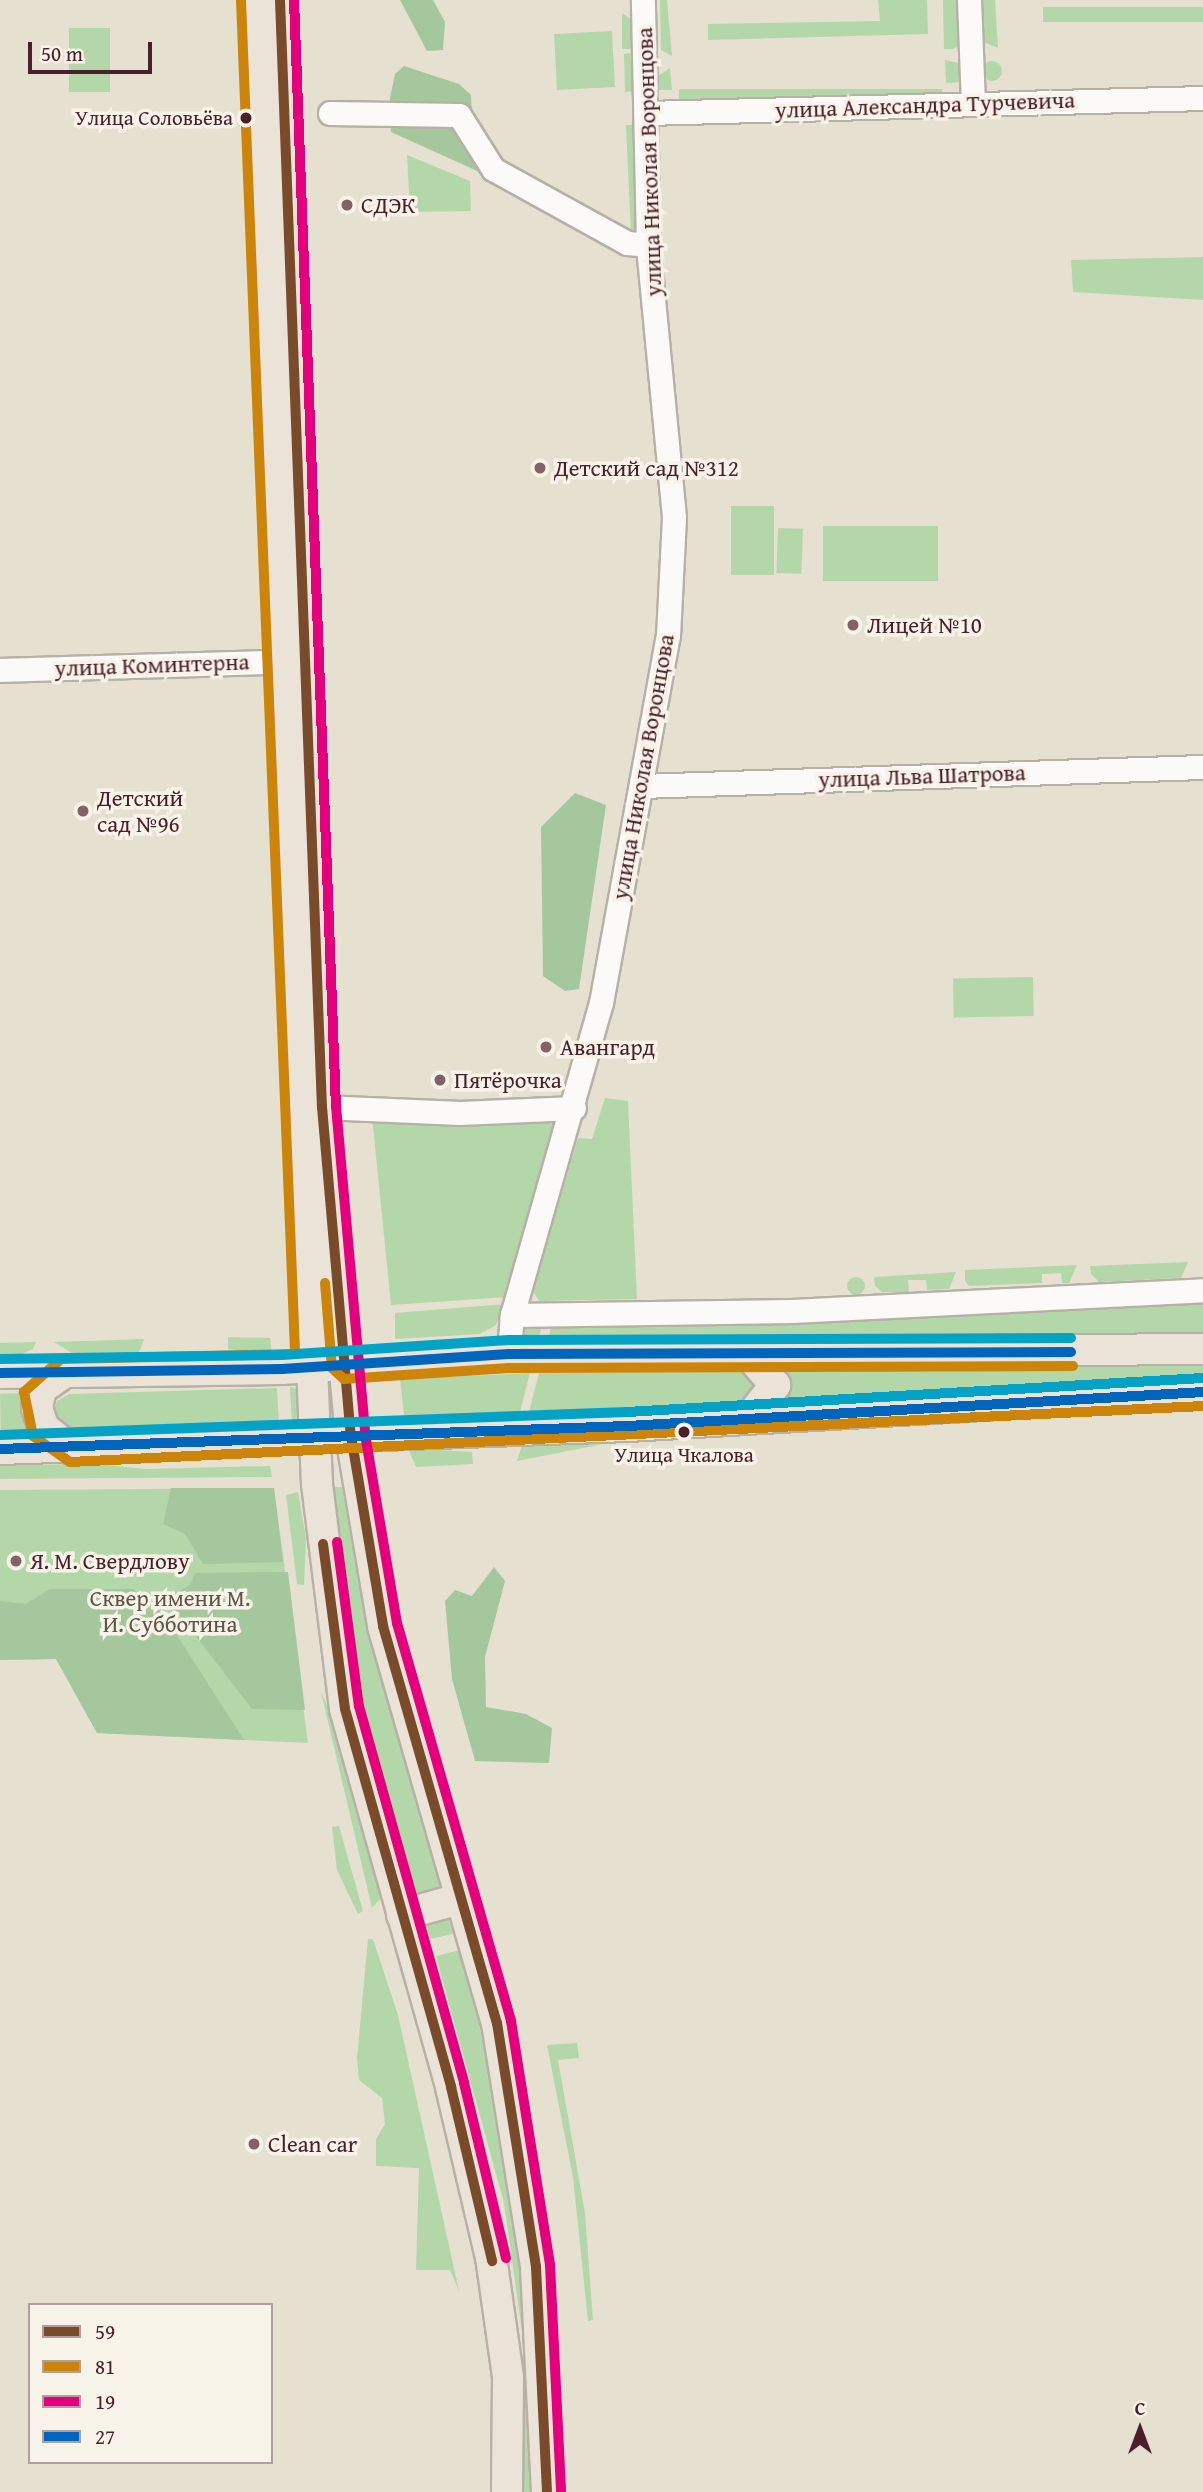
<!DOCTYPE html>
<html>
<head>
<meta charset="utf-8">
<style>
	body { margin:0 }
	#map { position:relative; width:1203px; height:2492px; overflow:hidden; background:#e6e0d1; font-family:"Gentium Book Plus",serif }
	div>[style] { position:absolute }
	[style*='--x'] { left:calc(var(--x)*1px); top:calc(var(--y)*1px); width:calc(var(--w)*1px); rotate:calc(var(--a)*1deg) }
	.green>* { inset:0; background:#b4d7a9; transform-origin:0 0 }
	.round { border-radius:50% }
	.forest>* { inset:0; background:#a5c79e }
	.roads { filter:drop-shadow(2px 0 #b7b0a7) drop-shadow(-2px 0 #b7b0a7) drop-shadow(0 2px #b7b0a7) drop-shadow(0 -2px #b7b0a7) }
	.minor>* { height:23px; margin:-11.5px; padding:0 11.5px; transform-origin:11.5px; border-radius:11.5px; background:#fbfaf8 }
	.major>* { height:30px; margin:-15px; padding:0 15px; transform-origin:15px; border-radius:15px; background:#ebe3d8 }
	.bus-1>* { height:10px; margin:-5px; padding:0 5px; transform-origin:5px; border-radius:5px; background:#7a4b2a }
	.bus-2>* { height:10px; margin:-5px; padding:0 5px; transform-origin:5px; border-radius:5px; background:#cc840b }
	.bus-3>* { height:10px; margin:-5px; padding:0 5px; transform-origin:5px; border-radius:5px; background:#e5007d }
	.bus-4>* { height:10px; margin:-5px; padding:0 5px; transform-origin:5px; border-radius:5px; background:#0065bd }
	.bus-5>* { height:10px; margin:-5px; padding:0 5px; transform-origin:5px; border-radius:5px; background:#04a2c6 }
	.dots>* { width:19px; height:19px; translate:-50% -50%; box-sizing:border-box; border:4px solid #f7f3e8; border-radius:50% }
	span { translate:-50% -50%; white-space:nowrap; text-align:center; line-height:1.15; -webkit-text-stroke:7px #f7f3e8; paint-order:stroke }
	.bus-label { font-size:21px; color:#4a1f2b }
	.right { translate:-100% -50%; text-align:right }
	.street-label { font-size:23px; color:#4a1f2b }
	.poi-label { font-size:23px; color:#4a1f2b }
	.left { translate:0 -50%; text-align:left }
	.park-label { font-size:23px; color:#5e5447 }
	.legend { position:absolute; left:28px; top:2303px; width:245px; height:161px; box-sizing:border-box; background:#f7f3e8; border:2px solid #b29e9c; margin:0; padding:9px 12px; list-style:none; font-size:21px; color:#4a1f2b }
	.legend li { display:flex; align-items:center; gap:14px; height:35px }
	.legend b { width:35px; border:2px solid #b29e9c }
	.north { position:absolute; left:1105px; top:2394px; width:70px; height:70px; -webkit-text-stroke:5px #f7f3e8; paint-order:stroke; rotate:0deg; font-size:19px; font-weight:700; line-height:28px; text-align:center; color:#4a1f2b }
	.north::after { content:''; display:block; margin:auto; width:24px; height:32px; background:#4a1f2b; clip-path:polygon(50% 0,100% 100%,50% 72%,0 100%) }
	.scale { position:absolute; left:28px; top:42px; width:124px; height:32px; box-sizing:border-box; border:4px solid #4a1f2b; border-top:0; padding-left:9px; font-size:21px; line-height:24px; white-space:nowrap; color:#4a1f2b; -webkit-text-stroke:5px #f7f3e8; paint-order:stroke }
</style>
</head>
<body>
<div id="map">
	<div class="green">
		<div style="clip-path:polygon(660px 0,667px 0,672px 56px,661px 50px)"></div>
		<div style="clip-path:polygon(878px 0,927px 0,928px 34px,708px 40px,708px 24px,880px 21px)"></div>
		<div style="clip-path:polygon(943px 0,961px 0,961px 44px,953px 49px,944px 49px)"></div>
		<div style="clip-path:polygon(978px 0,995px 0,998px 48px,981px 41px)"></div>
		<div style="left:1203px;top:7px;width:15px;height:160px;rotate:90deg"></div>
		<div style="clip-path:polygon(622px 13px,637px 23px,632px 49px,622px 49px)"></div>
		<div style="left:110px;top:28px;width:64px;height:41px;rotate:90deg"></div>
		<div style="left:612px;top:31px;width:56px;height:58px;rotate:87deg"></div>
		<div style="clip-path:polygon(633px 53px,640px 90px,625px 92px,624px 54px)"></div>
		<div style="clip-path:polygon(945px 60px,959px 63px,964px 82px,946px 83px)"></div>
		<div class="round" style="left:982px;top:61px;width:20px;height:20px"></div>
		<div style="clip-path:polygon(670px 68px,672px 90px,658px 90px,658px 76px)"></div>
		<div style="left:942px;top:89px;width:11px;height:263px;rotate:90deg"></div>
		<div style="clip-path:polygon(626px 125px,641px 125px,639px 232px,631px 235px)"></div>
		<div style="clip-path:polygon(407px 155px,470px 181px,471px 211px,410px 212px)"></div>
		<div style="clip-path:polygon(1203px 257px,1203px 300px,1073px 292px,1071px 260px)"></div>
		<div style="left:731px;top:506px;width:43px;height:69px"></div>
		<div style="left:823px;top:526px;width:115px;height:55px"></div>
		<div style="left:778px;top:528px;width:25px;height:45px;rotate:2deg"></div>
		<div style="left:1033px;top:977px;width:39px;height:80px;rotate:89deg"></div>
		<div style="clip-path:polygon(605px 1098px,628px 1101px,637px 1299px,539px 1301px,533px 1291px,578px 1138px,592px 1139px)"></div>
		<div style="clip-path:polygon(562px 1115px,507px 1297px,391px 1305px,372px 1117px)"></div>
		<div style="clip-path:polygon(1188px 1262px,1181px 1278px,1099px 1282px,1091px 1274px,1090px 1266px)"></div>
		<div style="clip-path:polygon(1077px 1265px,1069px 1283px,1062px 1283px,1061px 1273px,1042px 1274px,1042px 1283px,969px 1286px,965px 1281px,965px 1270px)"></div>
		<div style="clip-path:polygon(956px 1272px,949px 1289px,927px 1290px,926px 1280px,908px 1280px,909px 1292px,882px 1292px,875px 1286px,874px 1277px)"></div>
		<div class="round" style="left:847px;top:1277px;width:18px;height:18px"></div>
		<div style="clip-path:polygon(1203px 1294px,1203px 1334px,548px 1341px,552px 1321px)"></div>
		<div style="clip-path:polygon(505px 1304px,496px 1325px,480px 1334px,395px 1339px,395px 1313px)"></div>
		<div style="clip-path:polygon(543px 1322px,538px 1341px,521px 1338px,522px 1325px)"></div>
		<div style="clip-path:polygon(228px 1337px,270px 1338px,272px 1355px,228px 1349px)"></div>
		<div style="clip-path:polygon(144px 1339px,137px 1357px,83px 1360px,54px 1342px)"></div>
		<div style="clip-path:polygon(36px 1342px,33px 1349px,0 1363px,0 1343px)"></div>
		<div style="clip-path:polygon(1203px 1365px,1203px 1375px,785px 1398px,784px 1370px)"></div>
		<div style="clip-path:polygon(748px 1371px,761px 1384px,750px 1401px,529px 1412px,539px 1373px)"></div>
		<div style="clip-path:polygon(530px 1373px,520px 1412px,404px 1415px,400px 1379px)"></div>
		<div style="clip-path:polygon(290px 1387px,300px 1389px,302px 1421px,292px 1426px)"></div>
		<div style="clip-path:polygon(277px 1388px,279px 1427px,70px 1433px,53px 1415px,57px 1401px,69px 1394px)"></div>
		<div style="left:32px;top:1393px;width:39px;height:32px;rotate:89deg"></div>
		<div style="clip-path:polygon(605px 1442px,603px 1444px,517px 1461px,522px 1445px)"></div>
		<div style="clip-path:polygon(408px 1448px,472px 1452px,473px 1464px,416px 1467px)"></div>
		<div style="clip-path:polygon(95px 1464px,147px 1469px,270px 1466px,272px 1477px,0 1479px,0 1465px)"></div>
		<div style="clip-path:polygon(332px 1487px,342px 1487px,367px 1630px,440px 1884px,436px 1892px,415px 1897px,408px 1893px,361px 1705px)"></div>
		<div style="clip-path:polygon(274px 1488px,308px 1743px,97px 1733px,56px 1659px,0 1660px,0 1490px)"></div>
		<div style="clip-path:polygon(298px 1492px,306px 1538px,304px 1585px,297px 1584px,286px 1495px)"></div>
		<div style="clip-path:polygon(321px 1692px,339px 1731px,381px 1898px,372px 1908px)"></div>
		<div style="clip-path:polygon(339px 1826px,363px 1911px,358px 1914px,337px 1870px,332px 1827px)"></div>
		<div style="clip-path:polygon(447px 1915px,453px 1934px,429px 1939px,426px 1920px)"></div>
		<div style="clip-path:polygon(368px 1939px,373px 1939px,398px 2015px,459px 2291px,450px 2270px,416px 2270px,419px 2168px,376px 2166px,376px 2139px,385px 2124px,382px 2098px,359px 2080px,357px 2058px)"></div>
		<div style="clip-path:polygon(464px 1949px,520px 2226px,534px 2382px,531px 2492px,523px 2492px,524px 2345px,504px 2203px,436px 1956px)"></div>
		<div style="clip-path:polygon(577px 2043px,579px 2058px,558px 2060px,585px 2213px,593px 2320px,588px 2321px,573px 2177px,547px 2045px)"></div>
	</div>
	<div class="forest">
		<div style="clip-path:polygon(400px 0,433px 0,445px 22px,443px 50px,427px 51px)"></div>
		<div style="clip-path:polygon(404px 66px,459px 84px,471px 95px,472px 116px,388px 108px,395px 74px)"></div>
		<div style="clip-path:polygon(390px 115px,448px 116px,486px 175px,391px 132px)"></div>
		<div style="clip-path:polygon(575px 793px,606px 805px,579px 989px,565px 991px,543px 976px,541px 827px)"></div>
		<div style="clip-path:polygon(171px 1488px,274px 1488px,283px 1562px,203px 1564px,185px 1534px,163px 1524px)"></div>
		<div style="clip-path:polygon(494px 1567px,505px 1581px,485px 1657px,486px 1707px,526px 1714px,552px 1728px,549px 1763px,475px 1761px,452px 1679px,445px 1601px,455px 1590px,472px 1596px)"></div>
		<div style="clip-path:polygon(288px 1572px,305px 1710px,252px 1709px,167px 1599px,191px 1584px,195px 1573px)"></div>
		<div style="clip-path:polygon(50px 1589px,132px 1589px,157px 1604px,244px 1740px,97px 1733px,56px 1659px,0 1660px,0 1601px,26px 1604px)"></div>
	</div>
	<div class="roads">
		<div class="minor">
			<div style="--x:969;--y:0;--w:103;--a:87.8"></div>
			<div style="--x:330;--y:113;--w:129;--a:0.9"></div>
			<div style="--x:459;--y:115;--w:64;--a:57.8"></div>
			<div style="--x:493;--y:169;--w:153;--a:28.9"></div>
			<div style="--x:627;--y:243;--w:21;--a:5"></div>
			<div style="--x:646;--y:113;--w:557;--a:-1.54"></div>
			<div style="--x:0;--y:670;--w:298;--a:-1.7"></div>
			<div style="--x:641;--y:786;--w:562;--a:-1.94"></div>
			<div style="--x:322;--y:1107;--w:138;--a:2.5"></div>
			<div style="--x:460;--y:1113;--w:114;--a:-2.5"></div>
			<div style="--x:512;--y:1315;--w:280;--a:-0.8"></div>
			<div style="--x:792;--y:1311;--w:412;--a:-2.9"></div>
			<div style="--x:509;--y:1354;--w:39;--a:-86"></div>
			<div style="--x:512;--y:1315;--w:324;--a:-74.1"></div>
			<div style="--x:601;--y:1003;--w:373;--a:-79.7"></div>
			<div style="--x:668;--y:636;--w:119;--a:-87.1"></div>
			<div style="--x:674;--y:517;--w:273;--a:-95.5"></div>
			<div style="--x:648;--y:245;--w:245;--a:-91.2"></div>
		</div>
		<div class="major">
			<div style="--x:255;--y:0;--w:1485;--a:87.61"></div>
			<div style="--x:317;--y:1484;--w:227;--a:82.9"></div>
			<div style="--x:345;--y:1709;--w:393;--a:74.3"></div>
			<div style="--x:451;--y:2087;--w:175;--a:76.8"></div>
			<div style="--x:491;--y:2257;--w:121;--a:81.9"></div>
			<div style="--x:508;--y:2377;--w:115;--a:90.5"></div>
			<div style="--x:280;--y:0;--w:1108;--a:87.83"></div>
			<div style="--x:322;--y:1107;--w:330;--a:85"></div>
			<div style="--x:351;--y:1436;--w:193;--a:80.4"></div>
			<div style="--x:383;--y:1626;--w:413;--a:74"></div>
			<div style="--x:497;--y:2023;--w:247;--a:80.9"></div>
			<div style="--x:536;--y:2267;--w:225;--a:87.2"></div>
			<div style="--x:749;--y:1355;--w:40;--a:49"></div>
			<div style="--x:775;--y:1385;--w:39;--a:128"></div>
			<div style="--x:65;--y:1372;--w:29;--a:145"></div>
			<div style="--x:41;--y:1389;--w:19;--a:102"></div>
			<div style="--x:37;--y:1408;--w:21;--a:71"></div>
			<div style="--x:44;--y:1428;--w:33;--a:38"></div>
			<div style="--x:0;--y:1373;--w:282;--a:-0.8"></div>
			<div style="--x:282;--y:1369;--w:227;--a:-3.8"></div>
			<div style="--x:509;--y:1354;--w:694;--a:-0.41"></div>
			<div style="--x:0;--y:1449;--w:628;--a:-2.1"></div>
			<div style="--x:628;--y:1426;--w:576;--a:-3.38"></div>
			<div style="--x:402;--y:1915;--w:63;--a:-15.6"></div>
		</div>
	</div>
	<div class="bus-1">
		<div style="--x:280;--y:0;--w:1108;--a:87.83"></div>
		<div style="--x:322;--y:1107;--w:330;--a:85"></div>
		<div style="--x:351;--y:1436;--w:193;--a:80.4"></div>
		<div style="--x:383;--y:1626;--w:413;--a:74"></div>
		<div style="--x:497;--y:2023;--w:247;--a:80.9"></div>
		<div style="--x:536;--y:2267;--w:225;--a:87.2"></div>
		<div style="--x:323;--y:1544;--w:166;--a:82.4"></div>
		<div style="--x:345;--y:1709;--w:393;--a:74.3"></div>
		<div style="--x:451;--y:2087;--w:179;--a:76.7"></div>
	</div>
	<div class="bus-2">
		<div style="--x:241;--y:1;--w:1354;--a:87.71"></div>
		<div style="--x:295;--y:1354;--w:234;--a:178.8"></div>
		<div style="--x:61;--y:1359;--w:50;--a:138.3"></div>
		<div style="--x:24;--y:1392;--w:45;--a:78.4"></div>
		<div style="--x:33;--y:1436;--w:45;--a:35.1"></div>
		<div style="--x:70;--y:1462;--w:1134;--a:-2.83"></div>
		<div style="--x:325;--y:1283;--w:85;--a:85.3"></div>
		<div style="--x:332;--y:1368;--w:16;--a:43"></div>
		<div style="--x:344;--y:1379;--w:165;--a:-3.8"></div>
		<div style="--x:509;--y:1368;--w:564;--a:-0.2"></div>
	</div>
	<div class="bus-3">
		<div style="--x:294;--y:0;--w:1107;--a:87.83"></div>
		<div style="--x:336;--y:1106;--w:329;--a:84.9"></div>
		<div style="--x:365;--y:1434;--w:192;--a:80.4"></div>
		<div style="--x:397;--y:1623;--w:414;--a:74"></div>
		<div style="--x:511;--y:2021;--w:247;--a:80.9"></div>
		<div style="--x:550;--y:2265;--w:226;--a:87.2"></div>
		<div style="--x:337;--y:1542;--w:165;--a:82.4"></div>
		<div style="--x:359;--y:1706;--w:391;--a:74.4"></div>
		<div style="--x:464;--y:2083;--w:180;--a:76.5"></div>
	</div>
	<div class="bus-4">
		<div style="--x:0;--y:1373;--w:282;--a:-0.8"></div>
		<div style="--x:282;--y:1369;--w:227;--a:-3.8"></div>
		<div style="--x:509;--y:1354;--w:562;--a:-0.2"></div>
		<div style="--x:0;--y:1449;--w:628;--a:-2.1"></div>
		<div style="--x:628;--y:1426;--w:576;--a:-3.38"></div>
	</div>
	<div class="bus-5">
		<div style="--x:0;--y:1359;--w:281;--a:-0.8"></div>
		<div style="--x:281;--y:1355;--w:228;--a:-3.8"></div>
		<div style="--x:509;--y:1340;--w:562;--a:-0.2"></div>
		<div style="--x:0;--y:1435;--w:627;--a:-2.1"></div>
		<div style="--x:627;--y:1412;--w:576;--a:-3.38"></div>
	</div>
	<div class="dots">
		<div style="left:246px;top:118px;background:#4a1f2b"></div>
		<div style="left:347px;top:205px;background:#816365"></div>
		<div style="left:540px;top:468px;background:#816365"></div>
		<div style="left:853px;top:625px;background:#816365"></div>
		<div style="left:83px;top:811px;background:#816365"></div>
		<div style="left:546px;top:1047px;background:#816365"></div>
		<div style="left:440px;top:1080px;background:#816365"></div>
		<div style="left:684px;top:1432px;background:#4a1f2b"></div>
		<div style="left:16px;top:1561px;background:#816365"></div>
		<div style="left:254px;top:2144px;background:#816365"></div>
	</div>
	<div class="bus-label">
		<span class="right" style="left:233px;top:118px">Улица Соловьёва</span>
		<span style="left:684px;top:1455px">Улица Чкалова</span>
	</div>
	<div class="street-label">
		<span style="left:925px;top:105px;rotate:-2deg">улица Александра Турчевича</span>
		<span style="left:649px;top:162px;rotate:-92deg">улица Николая Воронцова</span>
		<span style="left:152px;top:665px;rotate:-2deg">улица Коминтерна</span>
		<span style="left:643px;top:767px;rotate:-80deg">улица Николая Воронцова</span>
		<span style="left:922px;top:776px;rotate:-2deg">улица Льва Шатрова</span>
	</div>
	<div class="poi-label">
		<span class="left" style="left:361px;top:205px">СДЭК</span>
		<span class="left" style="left:554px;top:468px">Детский сад №312</span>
		<span class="left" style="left:867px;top:625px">Лицей №10</span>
		<span class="left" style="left:97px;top:811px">Детский<br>сад №96</span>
		<span class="left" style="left:560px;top:1047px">Авангард</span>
		<span class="left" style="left:454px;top:1080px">Пятёрочка</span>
		<span class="left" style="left:30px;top:1561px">Я. М. Свердлову</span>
		<span class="left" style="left:268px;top:2144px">Clean car</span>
	</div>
	<div class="park-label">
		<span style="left:170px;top:1611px">Сквер имени М.<br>И. Субботина</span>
	</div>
	<ul class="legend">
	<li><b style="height:9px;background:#7a4b2a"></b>59</li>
	<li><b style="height:9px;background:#cc840b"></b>81</li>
	<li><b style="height:9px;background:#e5007d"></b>19</li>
	<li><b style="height:9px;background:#0065bd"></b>27</li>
	</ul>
	<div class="north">С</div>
	<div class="scale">50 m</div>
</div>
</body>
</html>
